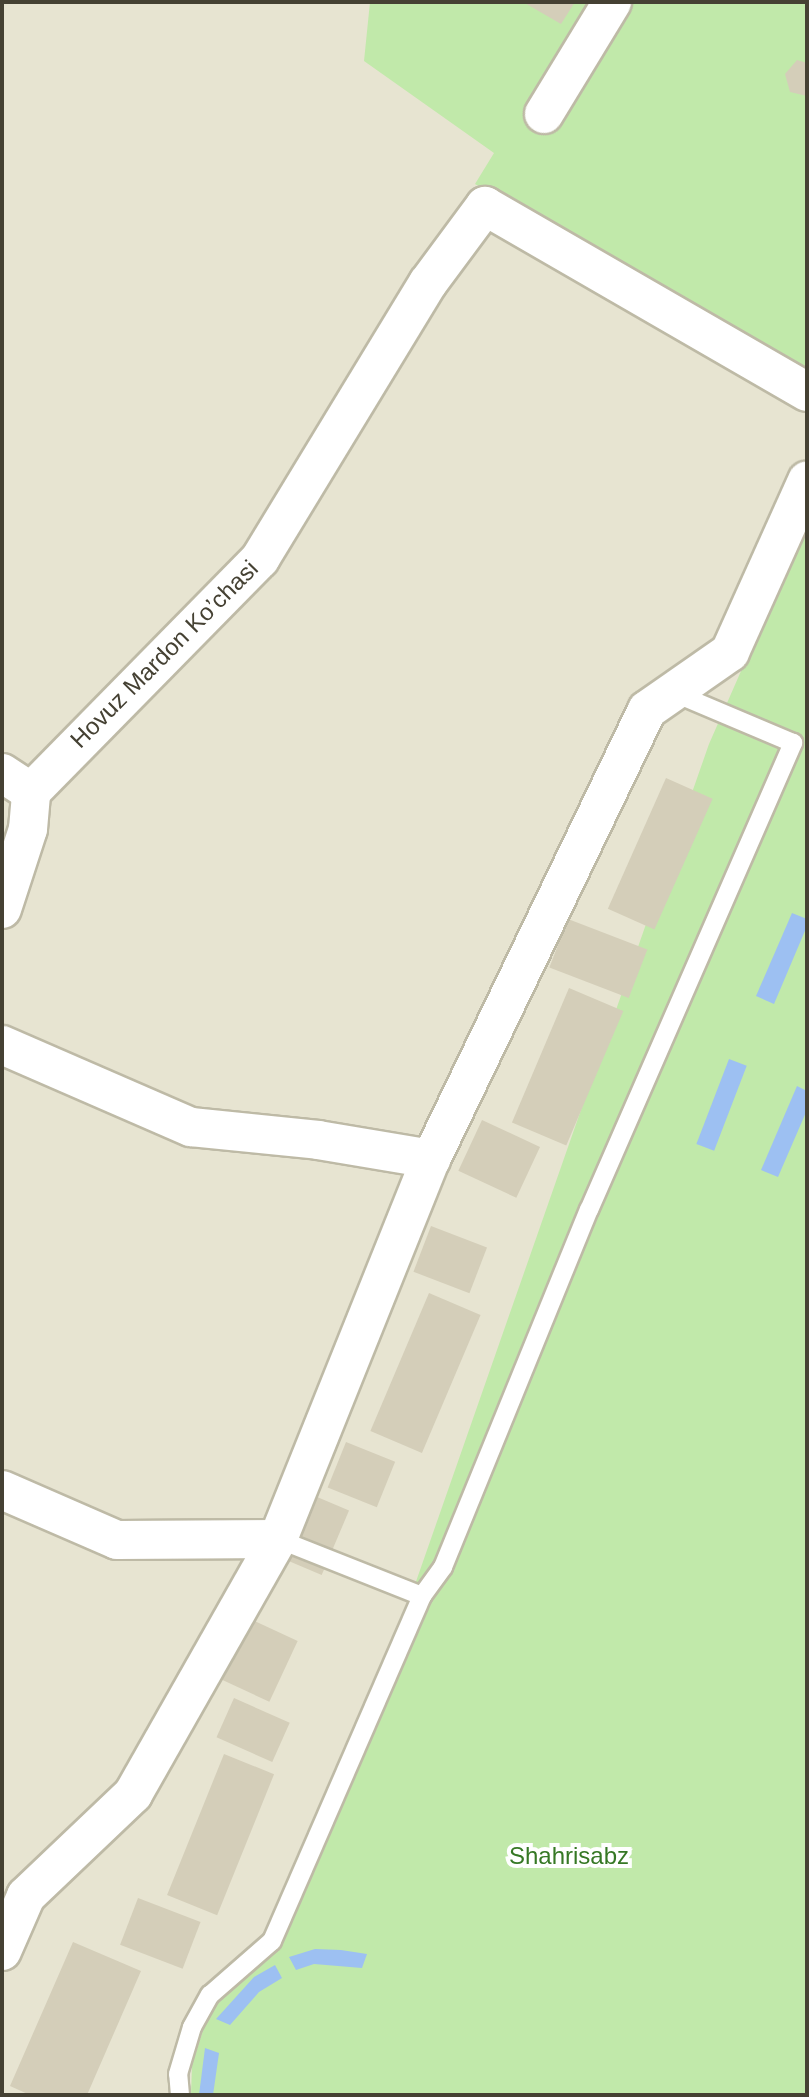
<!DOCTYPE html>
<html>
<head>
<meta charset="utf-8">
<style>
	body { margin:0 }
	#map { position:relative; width:809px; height:2097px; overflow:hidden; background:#f3f1e4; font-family:Arial,sans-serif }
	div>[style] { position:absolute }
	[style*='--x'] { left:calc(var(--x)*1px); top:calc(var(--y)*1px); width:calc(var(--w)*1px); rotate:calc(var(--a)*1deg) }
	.residential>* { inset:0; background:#e7e4d1; transform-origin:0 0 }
	.green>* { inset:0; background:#c1e9aa }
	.water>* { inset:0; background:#9dc0f2; transform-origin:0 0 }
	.building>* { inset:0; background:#d4ceb9; transform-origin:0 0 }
	.roads { filter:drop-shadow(2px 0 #bebaa6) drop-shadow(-2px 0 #bebaa6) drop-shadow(0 2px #bebaa6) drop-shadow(0 -2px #bebaa6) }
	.lane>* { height:18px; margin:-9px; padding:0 9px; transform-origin:9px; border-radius:9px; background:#fff }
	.street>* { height:38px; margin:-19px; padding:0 19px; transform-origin:19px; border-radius:19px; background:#fff }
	span { translate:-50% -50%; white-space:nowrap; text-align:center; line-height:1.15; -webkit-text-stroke:8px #fff; paint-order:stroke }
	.street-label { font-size:24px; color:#454133 }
	.park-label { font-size:24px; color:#367825 }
	.frame { position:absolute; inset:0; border:4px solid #454133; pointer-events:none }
</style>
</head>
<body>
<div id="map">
	<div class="residential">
		<div style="left:2px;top:2px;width:805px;height:2093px"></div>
	</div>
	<div class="green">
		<div style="clip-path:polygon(370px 2px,807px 2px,807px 374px,475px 184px,494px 153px,364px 61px)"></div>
		<div style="clip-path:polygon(807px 521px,807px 2095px,191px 2095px,192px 2065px,208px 2014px,241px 1975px,282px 1945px,405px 1613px,709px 744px)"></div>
	</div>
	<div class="water">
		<div style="clip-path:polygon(792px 913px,807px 919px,807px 926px,774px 1004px,756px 996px)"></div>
		<div style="left:729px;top:1059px;width:19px;height:91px;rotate:21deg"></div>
		<div style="clip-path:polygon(797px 1086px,807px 1091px,807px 1110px,778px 1177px,761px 1170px)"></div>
		<div style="clip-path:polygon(315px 1949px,341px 1950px,367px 1954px,362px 1968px,314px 1964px,296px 1970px,289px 1957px)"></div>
		<div style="clip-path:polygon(275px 1965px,282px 1978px,259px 1992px,230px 2025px,216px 2019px,254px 1977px)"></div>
		<div style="clip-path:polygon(205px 2048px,219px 2053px,213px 2095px,199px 2095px)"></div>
	</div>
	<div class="building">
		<div style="clip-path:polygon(523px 2px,575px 2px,561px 24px)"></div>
		<div style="clip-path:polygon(797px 60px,807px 63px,807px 96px,790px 92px,785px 74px)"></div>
		<div style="left:666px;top:778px;width:51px;height:143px;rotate:24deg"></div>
		<div style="left:568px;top:919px;width:85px;height:52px;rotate:21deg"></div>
		<div style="left:569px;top:988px;width:59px;height:146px;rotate:23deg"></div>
		<div style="left:482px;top:1120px;width:64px;height:56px;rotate:25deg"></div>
		<div style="left:431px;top:1226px;width:60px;height:49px;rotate:21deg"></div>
		<div style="left:429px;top:1293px;width:56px;height:150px;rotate:23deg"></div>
		<div style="left:346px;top:1442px;width:53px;height:49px;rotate:22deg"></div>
		<div style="left:303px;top:1491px;width:50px;height:70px;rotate:23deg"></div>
		<div style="left:246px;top:1617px;width:57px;height:67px;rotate:25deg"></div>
		<div style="left:234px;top:1698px;width:61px;height:43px;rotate:24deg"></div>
		<div style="left:224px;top:1754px;width:54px;height:152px;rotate:22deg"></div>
		<div style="left:138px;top:1898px;width:67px;height:50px;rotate:21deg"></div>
		<div style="clip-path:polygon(73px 1942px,141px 1971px,87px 2095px,30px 2095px,10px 2086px)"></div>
	</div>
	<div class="roads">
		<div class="lane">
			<div style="--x:278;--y:1539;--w:155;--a:21.6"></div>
			<div style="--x:422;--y:1596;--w:36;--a:-54"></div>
			<div style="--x:443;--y:1567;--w:386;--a:-67.8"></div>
			<div style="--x:589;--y:1210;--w:510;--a:-66.4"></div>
			<div style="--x:793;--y:743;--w:131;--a:-157.1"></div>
			<div style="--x:180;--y:2095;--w:21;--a:-95"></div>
			<div style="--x:178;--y:2074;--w:49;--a:-73.4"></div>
			<div style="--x:192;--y:2027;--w:37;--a:-61"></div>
			<div style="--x:210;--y:1995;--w:82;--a:-41.1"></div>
			<div style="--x:272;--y:1941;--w:376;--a:-66.5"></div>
		</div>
		<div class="street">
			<div style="--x:544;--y:114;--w:131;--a:-58.7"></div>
			<div style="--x:2;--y:773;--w:35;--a:33"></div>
			<div style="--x:2;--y:909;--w:84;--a:-72"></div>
			<div style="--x:28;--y:829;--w:37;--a:-85"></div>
			<div style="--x:31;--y:792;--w:327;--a:-45.5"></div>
			<div style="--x:260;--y:559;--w:323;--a:-58.7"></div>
			<div style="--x:428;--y:283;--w:96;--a:-53.5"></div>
			<div style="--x:485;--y:206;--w:372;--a:30"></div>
			<div style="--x:2;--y:1045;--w:206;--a:23.5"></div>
			<div style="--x:191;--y:1127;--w:128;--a:5.8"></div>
			<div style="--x:318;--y:1140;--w:115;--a:9.5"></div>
			<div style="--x:2;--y:1490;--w:125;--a:23.5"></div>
			<div style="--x:117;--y:1540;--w:161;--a:-0.4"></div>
			<div style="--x:2;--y:1951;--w:60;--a:-66.4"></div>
			<div style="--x:26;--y:1896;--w:148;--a:-43.6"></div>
			<div style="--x:133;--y:1794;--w:293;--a:-60.4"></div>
			<div style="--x:278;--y:1539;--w:410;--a:-68.1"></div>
			<div style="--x:431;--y:1159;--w:498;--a:-64.3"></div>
			<div style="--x:647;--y:710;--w:101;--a:-34.9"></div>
			<div style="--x:730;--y:652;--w:188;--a:-65.8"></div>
		</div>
	</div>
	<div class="street-label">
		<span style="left:164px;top:654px;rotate:-45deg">Hovuz Mardon Ko’chasi</span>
	</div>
	<div class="park-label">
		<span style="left:569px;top:1856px">Shahrisabz</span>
	</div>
	<div class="frame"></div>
</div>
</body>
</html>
